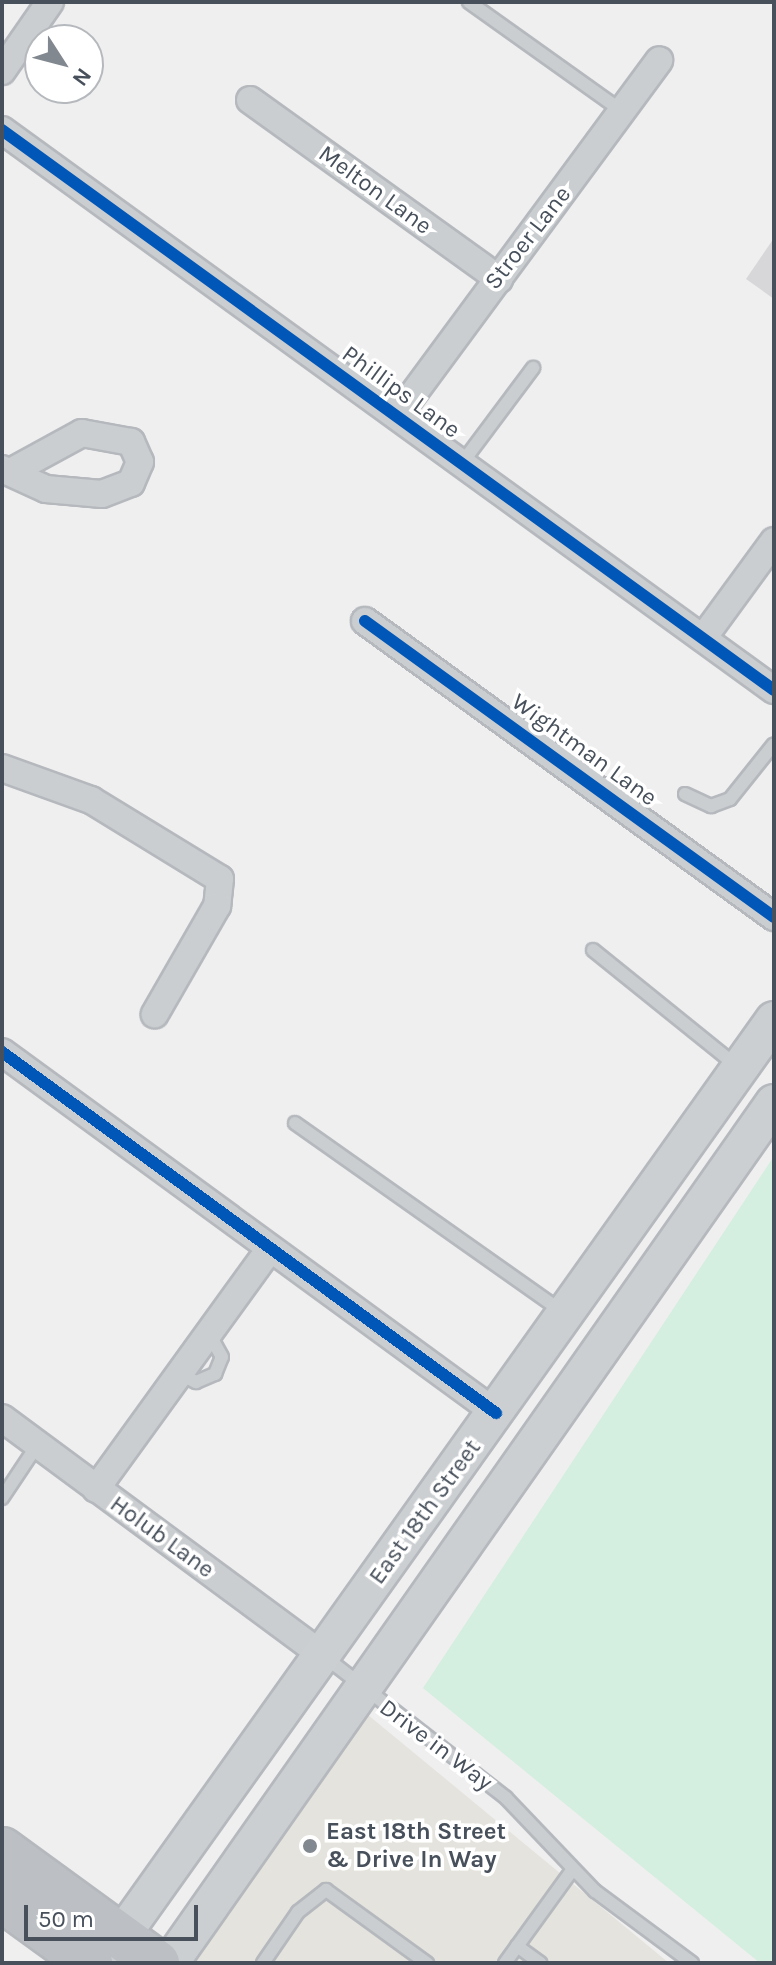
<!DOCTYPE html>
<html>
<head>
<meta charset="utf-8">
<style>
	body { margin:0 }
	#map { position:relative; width:776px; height:1965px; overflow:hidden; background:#f0efef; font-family:Karla,sans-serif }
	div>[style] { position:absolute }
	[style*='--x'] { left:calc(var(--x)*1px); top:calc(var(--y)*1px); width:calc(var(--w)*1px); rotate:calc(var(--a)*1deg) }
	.commercial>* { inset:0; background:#e4e3dd }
	.green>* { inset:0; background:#d4eee0 }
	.building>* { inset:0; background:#d7d7d9 }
	.roads { filter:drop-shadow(2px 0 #b5b9be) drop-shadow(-2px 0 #b5b9be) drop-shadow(0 2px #b5b9be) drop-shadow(0 -2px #b5b9be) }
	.lane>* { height:12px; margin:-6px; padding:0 6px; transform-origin:6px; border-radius:6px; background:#cbced0 }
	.street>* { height:26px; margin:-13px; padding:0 13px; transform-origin:13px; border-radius:13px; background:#cbced0 }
	.secondary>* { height:36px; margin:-18px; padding:0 18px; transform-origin:18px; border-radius:18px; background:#cccfd2 }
	.highway>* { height:44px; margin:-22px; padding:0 22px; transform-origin:22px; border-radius:22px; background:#bcc0c5 }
	.cycleway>* { height:12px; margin:-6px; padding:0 6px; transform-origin:6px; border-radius:6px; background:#0057b8 }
	.dots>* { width:22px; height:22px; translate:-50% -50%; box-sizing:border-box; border:4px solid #fff; border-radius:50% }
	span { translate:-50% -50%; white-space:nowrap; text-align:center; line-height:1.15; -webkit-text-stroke:7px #fff; paint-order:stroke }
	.street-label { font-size:24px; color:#47505b }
	.poi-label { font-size:24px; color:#47505b; font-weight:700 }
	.left { translate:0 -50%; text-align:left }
	.frame { position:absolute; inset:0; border:4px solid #47505b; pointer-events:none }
	.north { position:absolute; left:24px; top:24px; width:80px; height:80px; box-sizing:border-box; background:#fff; border:2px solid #b5b9bd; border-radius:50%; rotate:126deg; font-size:22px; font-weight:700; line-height:32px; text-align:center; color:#47505b }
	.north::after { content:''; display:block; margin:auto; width:28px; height:36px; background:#82888f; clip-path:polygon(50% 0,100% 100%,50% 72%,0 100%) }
	.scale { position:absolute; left:24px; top:1905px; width:174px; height:36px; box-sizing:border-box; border:4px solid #47505b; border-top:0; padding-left:10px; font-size:24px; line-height:28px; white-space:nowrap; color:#47505b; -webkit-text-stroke:6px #fff; paint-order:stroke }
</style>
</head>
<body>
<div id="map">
	<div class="commercial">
		<div style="clip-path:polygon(362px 1710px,669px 1963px,185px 1963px)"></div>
	</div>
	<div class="green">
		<div style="clip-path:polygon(774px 1156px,774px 1963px,760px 1963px,423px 1688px)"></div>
	</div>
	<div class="building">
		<div style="clip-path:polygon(774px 238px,774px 299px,746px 279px)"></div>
	</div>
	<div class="roads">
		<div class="lane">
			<div style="--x:469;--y:2;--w:188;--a:35.5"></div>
			<div style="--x:462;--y:463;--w:119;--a:-53.2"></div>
			<div style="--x:685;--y:794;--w:29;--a:25"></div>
			<div style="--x:711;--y:806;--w:20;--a:-20"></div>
			<div style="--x:730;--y:799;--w:70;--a:-51.3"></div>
			<div style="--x:593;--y:950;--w:185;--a:38.9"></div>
			<div style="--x:295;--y:1123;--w:328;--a:35.2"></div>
			<div style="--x:180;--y:1374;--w:18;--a:27"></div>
			<div style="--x:196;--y:1382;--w:21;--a:-23"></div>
			<div style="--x:215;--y:1374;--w:18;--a:-68"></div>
			<div style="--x:222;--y:1357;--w:26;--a:-119"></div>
			<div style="--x:2;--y:1498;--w:65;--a:-56.3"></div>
			<div style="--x:325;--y:1657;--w:229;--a:37.9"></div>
			<div style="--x:506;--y:1798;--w:129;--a:46.3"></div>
			<div style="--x:595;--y:1891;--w:121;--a:36.6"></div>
			<div style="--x:517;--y:1946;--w:29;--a:36"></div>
			<div style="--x:263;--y:1963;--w:62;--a:-55.5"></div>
			<div style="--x:298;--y:1912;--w:36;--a:-38"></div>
			<div style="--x:326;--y:1890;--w:125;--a:35.9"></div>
			<div style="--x:505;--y:1963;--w:116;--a:-54.1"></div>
		</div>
		<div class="street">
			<div style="--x:2;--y:71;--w:84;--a:-55.2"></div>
			<div style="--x:250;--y:100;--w:307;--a:35.7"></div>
			<div style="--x:2;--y:130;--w:954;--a:35.96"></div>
			<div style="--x:397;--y:416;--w:442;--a:-53.6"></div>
			<div style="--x:2;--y:469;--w:48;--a:24.4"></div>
			<div style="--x:46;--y:489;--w:56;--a:5.1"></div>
			<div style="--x:102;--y:494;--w:31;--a:-21"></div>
			<div style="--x:131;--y:483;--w:23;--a:-67"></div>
			<div style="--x:140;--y:462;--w:22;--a:-114"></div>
			<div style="--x:131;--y:442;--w:50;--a:-169.6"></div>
			<div style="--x:82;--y:433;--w:77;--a:151.4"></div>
			<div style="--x:365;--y:621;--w:505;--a:35.89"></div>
			<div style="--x:703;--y:638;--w:120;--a:-53.8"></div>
			<div style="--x:2;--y:768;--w:95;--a:19.8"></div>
			<div style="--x:91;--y:800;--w:151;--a:31.5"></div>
			<div style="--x:220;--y:879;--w:27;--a:96"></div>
			<div style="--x:217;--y:906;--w:125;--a:119.9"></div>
			<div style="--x:2;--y:1052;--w:612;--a:36.16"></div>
			<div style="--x:2;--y:1418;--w:398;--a:36.5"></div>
			<div style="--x:96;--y:1489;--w:295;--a:-54.1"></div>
		</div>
		<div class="secondary">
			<div style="--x:105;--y:1959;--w:1153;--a:-54.53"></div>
			<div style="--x:170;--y:1963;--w:1051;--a:-54.92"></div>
		</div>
		<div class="highway">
			<div style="--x:2;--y:1850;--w:192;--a:36.1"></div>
			<div style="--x:2;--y:1899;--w:109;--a:36"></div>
		</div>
	</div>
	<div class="cycleway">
		<div style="--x:2;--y:130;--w:954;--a:35.96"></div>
		<div style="--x:365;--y:621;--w:505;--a:35.89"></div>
		<div style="--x:2;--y:1052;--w:612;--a:36.16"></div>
	</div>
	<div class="dots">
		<div style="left:310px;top:1846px;background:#82888f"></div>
	</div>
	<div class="street-label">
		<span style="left:375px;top:190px;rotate:36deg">Melton Lane</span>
		<span style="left:528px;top:238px;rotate:-52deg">Stroer Lane</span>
		<span style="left:401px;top:392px;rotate:36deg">Phillips Lane</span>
		<span style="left:584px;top:750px;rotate:36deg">Wightman Lane</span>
		<span style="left:425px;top:1512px;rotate:-54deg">East 18th Street</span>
		<span style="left:162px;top:1537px;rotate:36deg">Holub Lane</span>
		<span style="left:436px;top:1745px;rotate:37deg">Drive in Way</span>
	</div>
	<div class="poi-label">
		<span class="left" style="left:326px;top:1846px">East 18th Street<br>&amp; Drive In Way</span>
	</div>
	<div class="frame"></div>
	<div class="north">N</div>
	<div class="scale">50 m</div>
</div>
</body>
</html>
